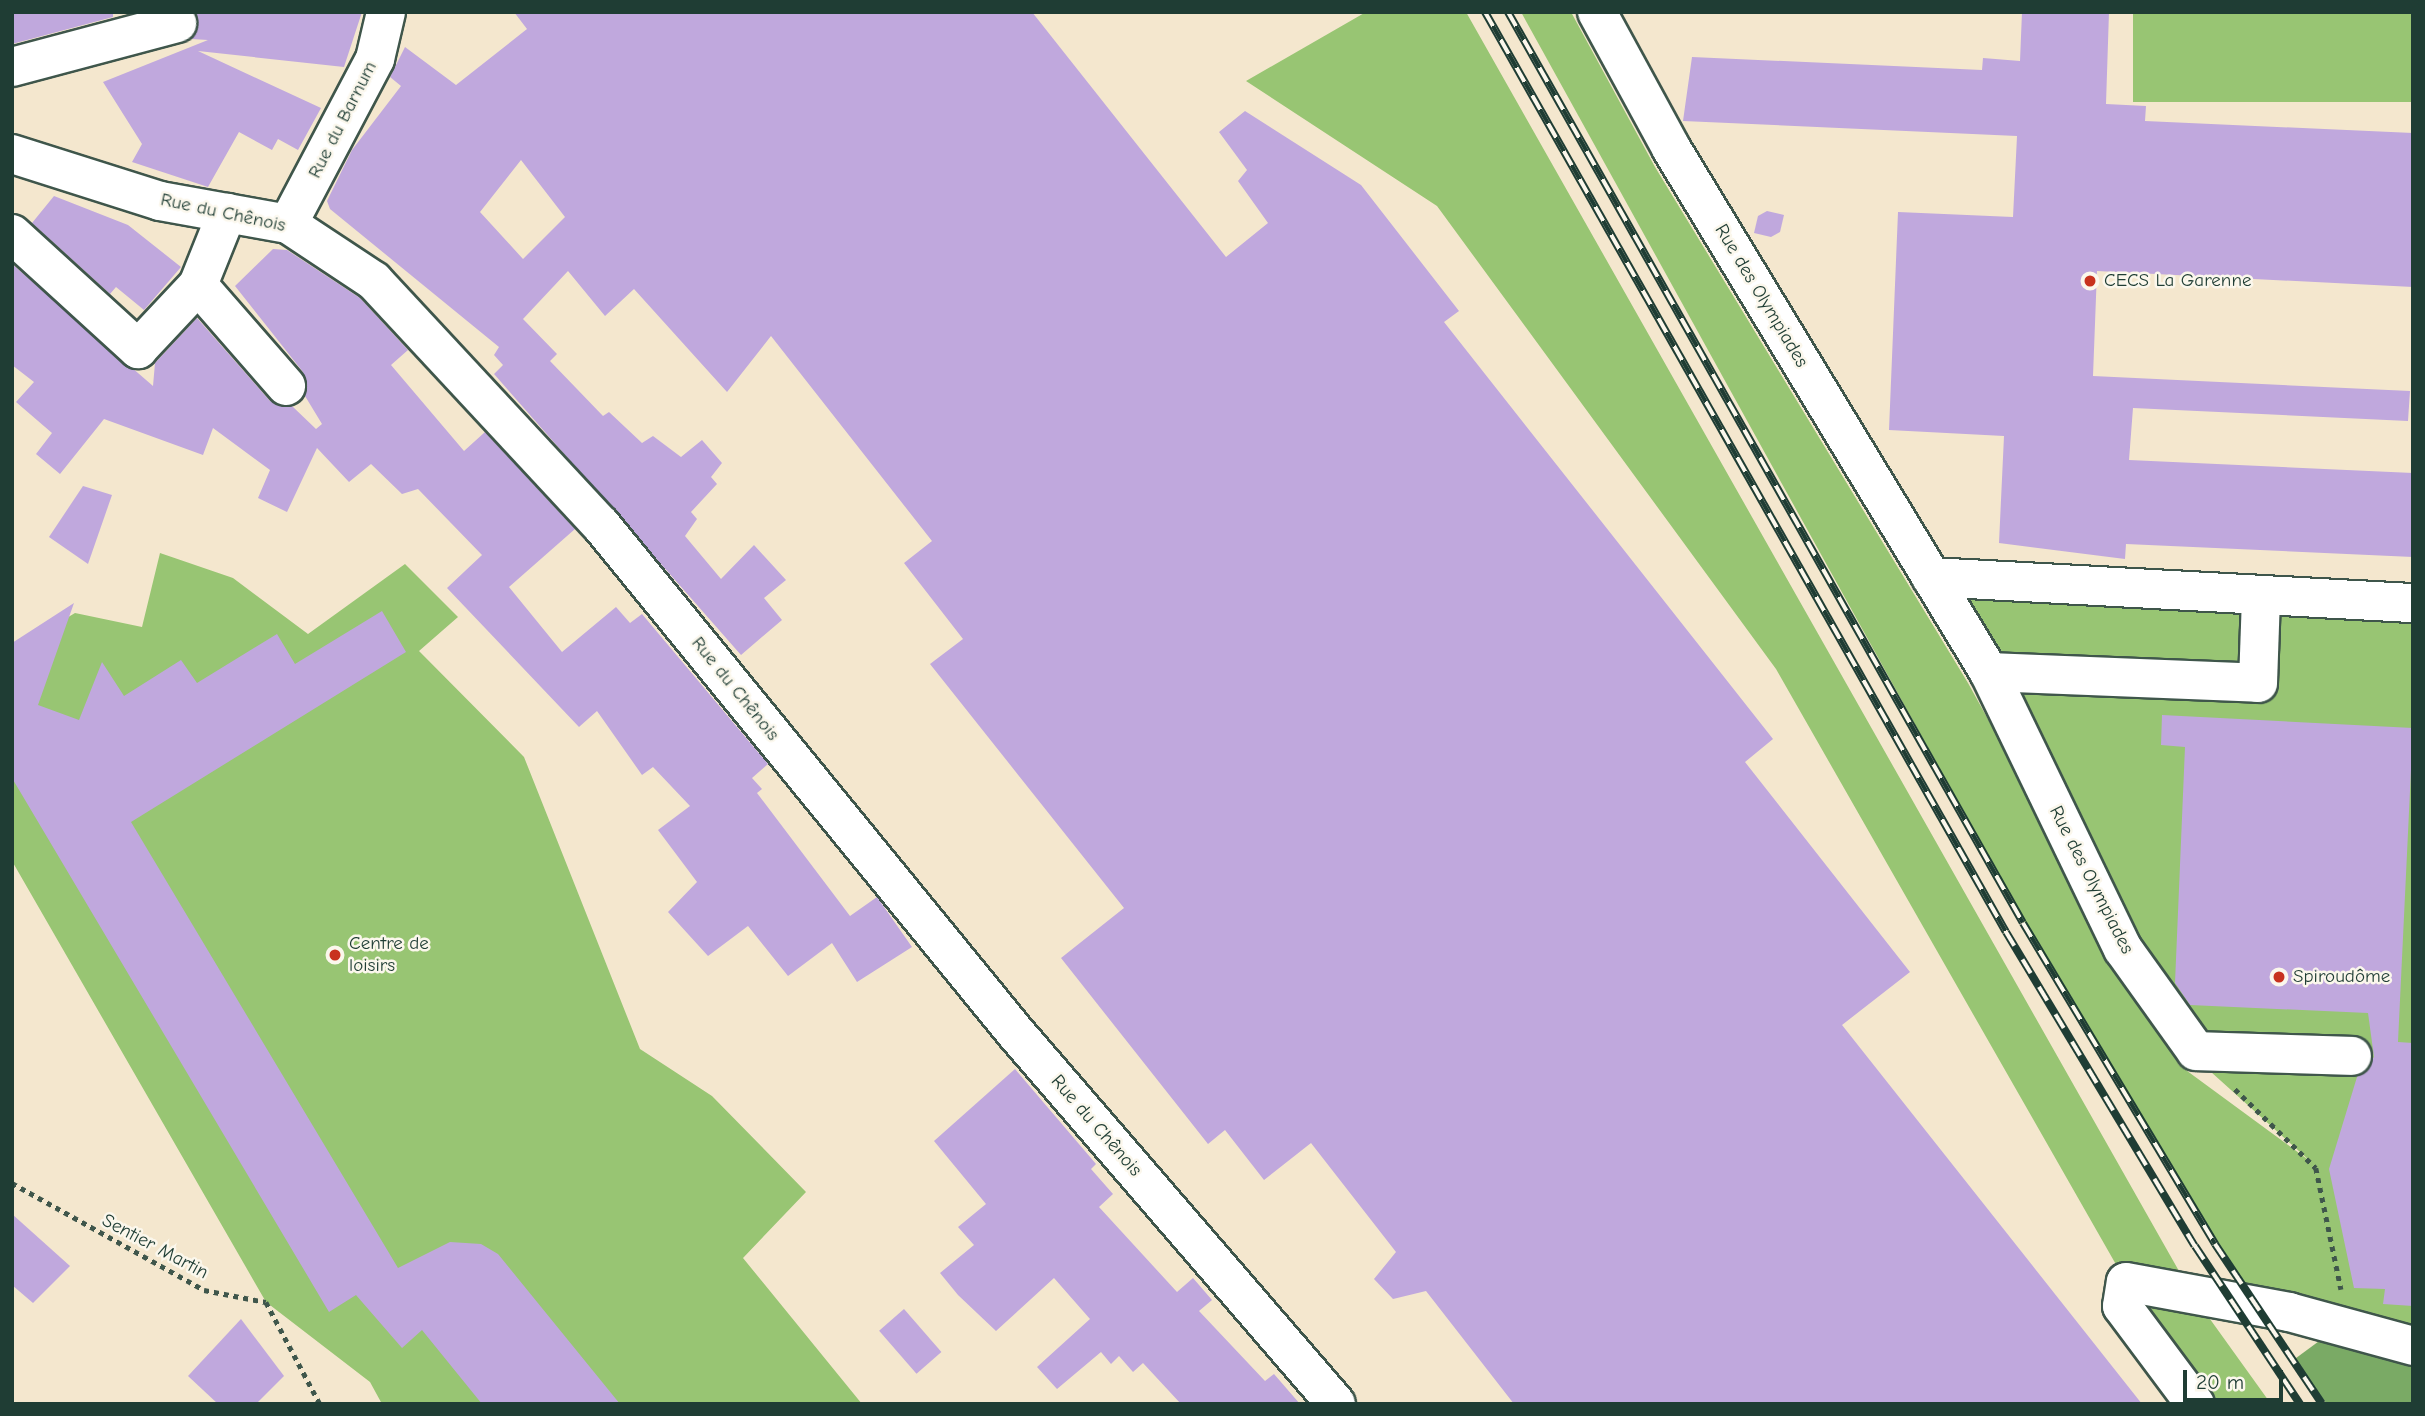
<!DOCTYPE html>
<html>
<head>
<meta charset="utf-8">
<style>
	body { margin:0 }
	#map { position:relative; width:2425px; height:1416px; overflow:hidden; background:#f4e7ce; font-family:"Comic Neue",sans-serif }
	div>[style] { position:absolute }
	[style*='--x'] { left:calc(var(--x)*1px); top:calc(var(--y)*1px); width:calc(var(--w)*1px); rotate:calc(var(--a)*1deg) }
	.green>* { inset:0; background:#98c573; transform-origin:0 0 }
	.forest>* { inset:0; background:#7aaa65 }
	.building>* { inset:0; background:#c0a8dd; transform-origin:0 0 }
	.path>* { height:4.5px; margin-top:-2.25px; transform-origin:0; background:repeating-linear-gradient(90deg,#3f564b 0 5px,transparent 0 10px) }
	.roads { filter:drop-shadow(2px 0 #3f564b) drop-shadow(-2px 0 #3f564b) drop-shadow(0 2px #3f564b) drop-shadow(0 -2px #3f564b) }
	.minor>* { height:38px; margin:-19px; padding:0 19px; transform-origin:19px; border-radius:19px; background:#fff }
	.rail>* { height:8px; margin-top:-4px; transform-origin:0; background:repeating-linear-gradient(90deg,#fbf7ec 0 16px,#1f3d34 0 32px); box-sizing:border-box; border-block:2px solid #1f3d34 }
	.dots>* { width:19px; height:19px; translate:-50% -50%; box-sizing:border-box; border:4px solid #fbf7ec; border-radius:50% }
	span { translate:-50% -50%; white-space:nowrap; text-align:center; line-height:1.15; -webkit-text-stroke:5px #fbf7ec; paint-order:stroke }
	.street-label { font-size:19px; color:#1f3d34 }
	.poi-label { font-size:19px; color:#1f3d34 }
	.left { translate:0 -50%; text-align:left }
	.frame { position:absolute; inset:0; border:14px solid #1f3d34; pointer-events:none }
	.scale { position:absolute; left:2183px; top:1370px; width:100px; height:32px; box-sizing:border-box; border:4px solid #1f3d34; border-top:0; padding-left:9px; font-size:21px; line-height:24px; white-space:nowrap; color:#1f3d34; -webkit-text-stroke:5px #fbf7ec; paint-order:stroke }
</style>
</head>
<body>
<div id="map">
	<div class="green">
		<div style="clip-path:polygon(1366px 12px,1466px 12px,2192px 1294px,2271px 1404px,2208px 1404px,2126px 1282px,1776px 669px,1437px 206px,1246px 81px)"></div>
		<div style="clip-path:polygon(1521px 12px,1571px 12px,1655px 167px,1968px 683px,2179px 1065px,2310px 1161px,2191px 1054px,1931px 577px,2413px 614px,2413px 1347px,2269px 1326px,2047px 963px)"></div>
		<div style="left:2133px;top:12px;width:280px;height:90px"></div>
		<div style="clip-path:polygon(160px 553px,233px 578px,308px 634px,405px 564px,458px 617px,419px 651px,524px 757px,640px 1049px,712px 1096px,806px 1192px,743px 1258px,862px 1404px,382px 1404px,370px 1382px,266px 1302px,12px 861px,12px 651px,75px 613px,142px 627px)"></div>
	</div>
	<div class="forest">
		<div style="clip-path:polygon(2326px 1336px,2413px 1356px,2413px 1404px,2327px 1404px,2292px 1361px)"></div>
	</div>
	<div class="building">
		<div style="clip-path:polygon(12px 12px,113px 12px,113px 17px,12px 44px)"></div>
		<div style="clip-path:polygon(195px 12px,362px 12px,344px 67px,198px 51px,321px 108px,298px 150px,278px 139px,272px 150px,239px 132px,208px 187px,132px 162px,142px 144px,103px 82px,208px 40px,191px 39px,198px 28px)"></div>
		<div style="clip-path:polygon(evenodd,514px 12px,1032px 12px,1226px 257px,1268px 223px,1238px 181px,1247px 170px,1219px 132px,1245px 111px,1361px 185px,1459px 311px,1444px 322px,1773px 739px,1745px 762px,1910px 972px,1842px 1025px,2142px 1404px,1514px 1404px,1426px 1291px,1393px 1299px,1374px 1279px,1396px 1252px,1311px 1143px,1264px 1180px,1225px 1130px,1208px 1144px,1061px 958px,1124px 908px,930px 664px,963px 639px,904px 563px,932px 541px,771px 336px,727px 392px,634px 289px,605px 316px,568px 271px,523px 319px,557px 354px,550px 361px,603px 416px,609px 412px,642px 443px,653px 436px,681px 457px,702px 440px,722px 463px,711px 477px,717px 484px,691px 512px,697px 519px,685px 536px,721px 579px,754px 545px,786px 580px,764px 598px,782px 620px,741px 655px,494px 374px,503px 365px,494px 355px,499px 347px,330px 209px,327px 201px,352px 150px,401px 86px,390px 77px,405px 47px,456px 85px,527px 29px,514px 12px,521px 160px,565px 217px,523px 259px,480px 212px,521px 160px)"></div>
		<div style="clip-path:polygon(2022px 12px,2109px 12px,2106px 104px,2146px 106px,2145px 121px,2413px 133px,2413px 287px,2097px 271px,2093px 376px,2410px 391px,2408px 421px,2133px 408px,2129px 460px,2413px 473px,2413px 557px,2126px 544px,2125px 559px,1999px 543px,2004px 436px,1889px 430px,1898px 212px,2013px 217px,2017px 136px,1683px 121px,1692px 57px,1982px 70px,1983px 58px,2020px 61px)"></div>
		<div style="clip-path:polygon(54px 196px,128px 225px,181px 267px,144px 310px,116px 287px,110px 294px,32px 223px)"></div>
		<div style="clip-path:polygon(1767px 211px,1784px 215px,1780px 232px,1771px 237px,1754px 233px,1758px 216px)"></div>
		<div style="clip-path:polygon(273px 249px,287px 250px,360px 298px,408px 350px,391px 365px,464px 451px,485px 432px,575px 529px,509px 587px,562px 652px,616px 607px,630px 623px,642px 614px,768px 764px,752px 778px,762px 789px,757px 793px,850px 916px,877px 897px,912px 947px,857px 982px,832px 943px,788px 976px,748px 926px,708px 956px,668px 912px,697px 882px,658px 830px,690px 806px,653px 767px,642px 775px,597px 711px,579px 727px,447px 588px,482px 555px,418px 489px,402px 494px,371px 464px,349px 482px,317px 448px,287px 512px,258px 498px,270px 470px,213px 428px,203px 455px,104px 419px,60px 474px,36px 454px,52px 433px,16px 402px,34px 382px,12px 365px,12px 264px,153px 386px,155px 363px,197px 318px,270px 401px,292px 406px,316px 429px,322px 424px,305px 396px,303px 372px,235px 286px)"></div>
		<div style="clip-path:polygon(83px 486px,112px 495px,88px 564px,49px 537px)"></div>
		<div style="clip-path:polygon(74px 603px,38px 705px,79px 720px,102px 662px,124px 696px,181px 660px,197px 683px,277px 634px,295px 664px,382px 611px,406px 652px,131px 822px,398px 1268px,450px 1242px,481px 1244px,498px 1254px,620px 1404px,482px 1404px,422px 1330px,402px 1348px,356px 1295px,329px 1312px,12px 778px,12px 643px)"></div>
		<div style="clip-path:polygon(2162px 715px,2413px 728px,2398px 1042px,2413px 1043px,2413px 1306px,2383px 1304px,2385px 1289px,2354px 1288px,2329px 1169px,2357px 1077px,2374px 1057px,2368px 1013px,2190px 1005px,2175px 983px,2185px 747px,2161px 745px)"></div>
		<div style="clip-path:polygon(1015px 1069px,1096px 1164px,1091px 1169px,1113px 1194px,1099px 1207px,1177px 1292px,1193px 1278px,1212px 1300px,1199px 1311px,1265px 1381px,1274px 1374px,1300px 1404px,1181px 1404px,1143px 1363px,1133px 1372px,1119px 1356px,1111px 1364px,1101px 1352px,1057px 1389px,1037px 1367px,1090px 1319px,1054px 1278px,996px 1331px,958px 1295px,940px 1273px,974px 1245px,958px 1227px,986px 1204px,934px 1141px)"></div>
		<div style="clip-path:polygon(12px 1214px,70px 1266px,33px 1303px,12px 1285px)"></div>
		<div style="left:904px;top:1309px;width:57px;height:33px;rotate:49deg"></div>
		<div style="clip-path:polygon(241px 1319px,284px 1376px,256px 1404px,218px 1404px,188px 1376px)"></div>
	</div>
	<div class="path">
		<div style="--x:2235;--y:1089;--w:113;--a:44.3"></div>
		<div style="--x:2316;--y:1168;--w:124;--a:78.3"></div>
		<div style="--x:12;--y:1183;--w:220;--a:29.1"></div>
		<div style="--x:204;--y:1290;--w:63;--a:11"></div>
		<div style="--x:266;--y:1302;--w:115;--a:62.1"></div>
	</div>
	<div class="roads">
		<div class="minor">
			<div style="--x:1597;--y:12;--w:155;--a:61.4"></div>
			<div style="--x:1671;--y:148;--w:613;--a:58.75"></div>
			<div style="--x:1989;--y:672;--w:308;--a:64.2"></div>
			<div style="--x:2123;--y:949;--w:125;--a:54.4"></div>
			<div style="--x:2196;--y:1051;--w:156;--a:1.8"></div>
			<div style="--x:12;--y:67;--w:171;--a:-14.9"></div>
			<div style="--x:12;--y:154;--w:155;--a:17.6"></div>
			<div style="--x:160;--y:201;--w:130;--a:10.2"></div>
			<div style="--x:288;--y:224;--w:103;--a:33.5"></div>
			<div style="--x:374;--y:281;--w:333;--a:47.1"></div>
			<div style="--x:601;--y:525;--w:655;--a:50.77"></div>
			<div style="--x:1015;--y:1032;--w:491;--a:49.2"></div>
			<div style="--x:288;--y:224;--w:187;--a:-62.2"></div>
			<div style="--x:375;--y:59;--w:48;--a:-76.8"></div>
			<div style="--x:12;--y:234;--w:171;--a:42.4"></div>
			<div style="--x:138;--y:349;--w:88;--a:-46.8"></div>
			<div style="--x:198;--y:285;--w:78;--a:-68.1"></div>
			<div style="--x:198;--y:285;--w:134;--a:48.9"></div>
			<div style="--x:1931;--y:577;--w:483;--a:3.1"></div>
			<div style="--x:1989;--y:672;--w:269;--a:2.3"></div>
			<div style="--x:2258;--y:683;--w:84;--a:-88"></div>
			<div style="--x:2195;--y:1404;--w:122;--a:-126.7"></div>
			<div style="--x:2122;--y:1306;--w:24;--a:-81"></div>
			<div style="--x:2126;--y:1282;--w:166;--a:10.4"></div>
			<div style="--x:2289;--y:1312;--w:129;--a:15.3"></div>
		</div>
	</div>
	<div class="rail">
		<div style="--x:1485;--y:12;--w:1057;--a:60.48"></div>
		<div style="--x:2006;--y:932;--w:366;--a:59"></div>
		<div style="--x:2195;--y:1246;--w:190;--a:56.4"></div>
		<div style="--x:1508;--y:12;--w:1046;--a:60.52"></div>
		<div style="--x:2023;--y:923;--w:374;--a:59.1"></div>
		<div style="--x:2215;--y:1244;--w:192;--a:56.2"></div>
	</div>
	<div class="dots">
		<div style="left:2090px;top:281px;background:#c8321e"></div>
		<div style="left:335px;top:955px;background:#c8321e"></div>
		<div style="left:2279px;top:977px;background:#c8321e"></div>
	</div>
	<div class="street-label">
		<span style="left:343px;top:120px;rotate:-63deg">Rue du Barnum</span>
		<span style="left:223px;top:213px;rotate:12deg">Rue du Chênois</span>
		<span style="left:1761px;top:296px;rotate:59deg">Rue des Olympiades</span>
		<span style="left:735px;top:689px;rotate:51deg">Rue du Chênois</span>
		<span style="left:2091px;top:880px;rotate:63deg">Rue des Olympiades</span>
		<span style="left:1096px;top:1126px;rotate:49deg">Rue du Chênois</span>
		<span style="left:155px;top:1247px;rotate:28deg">Sentier Martin</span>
	</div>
	<div class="poi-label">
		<span class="left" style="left:2104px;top:281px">CECS La Garenne</span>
		<span class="left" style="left:349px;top:955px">Centre de<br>loisirs</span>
		<span class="left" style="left:2293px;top:977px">Spiroudôme</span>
	</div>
	<div class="frame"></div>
	<div class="scale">20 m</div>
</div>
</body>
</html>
